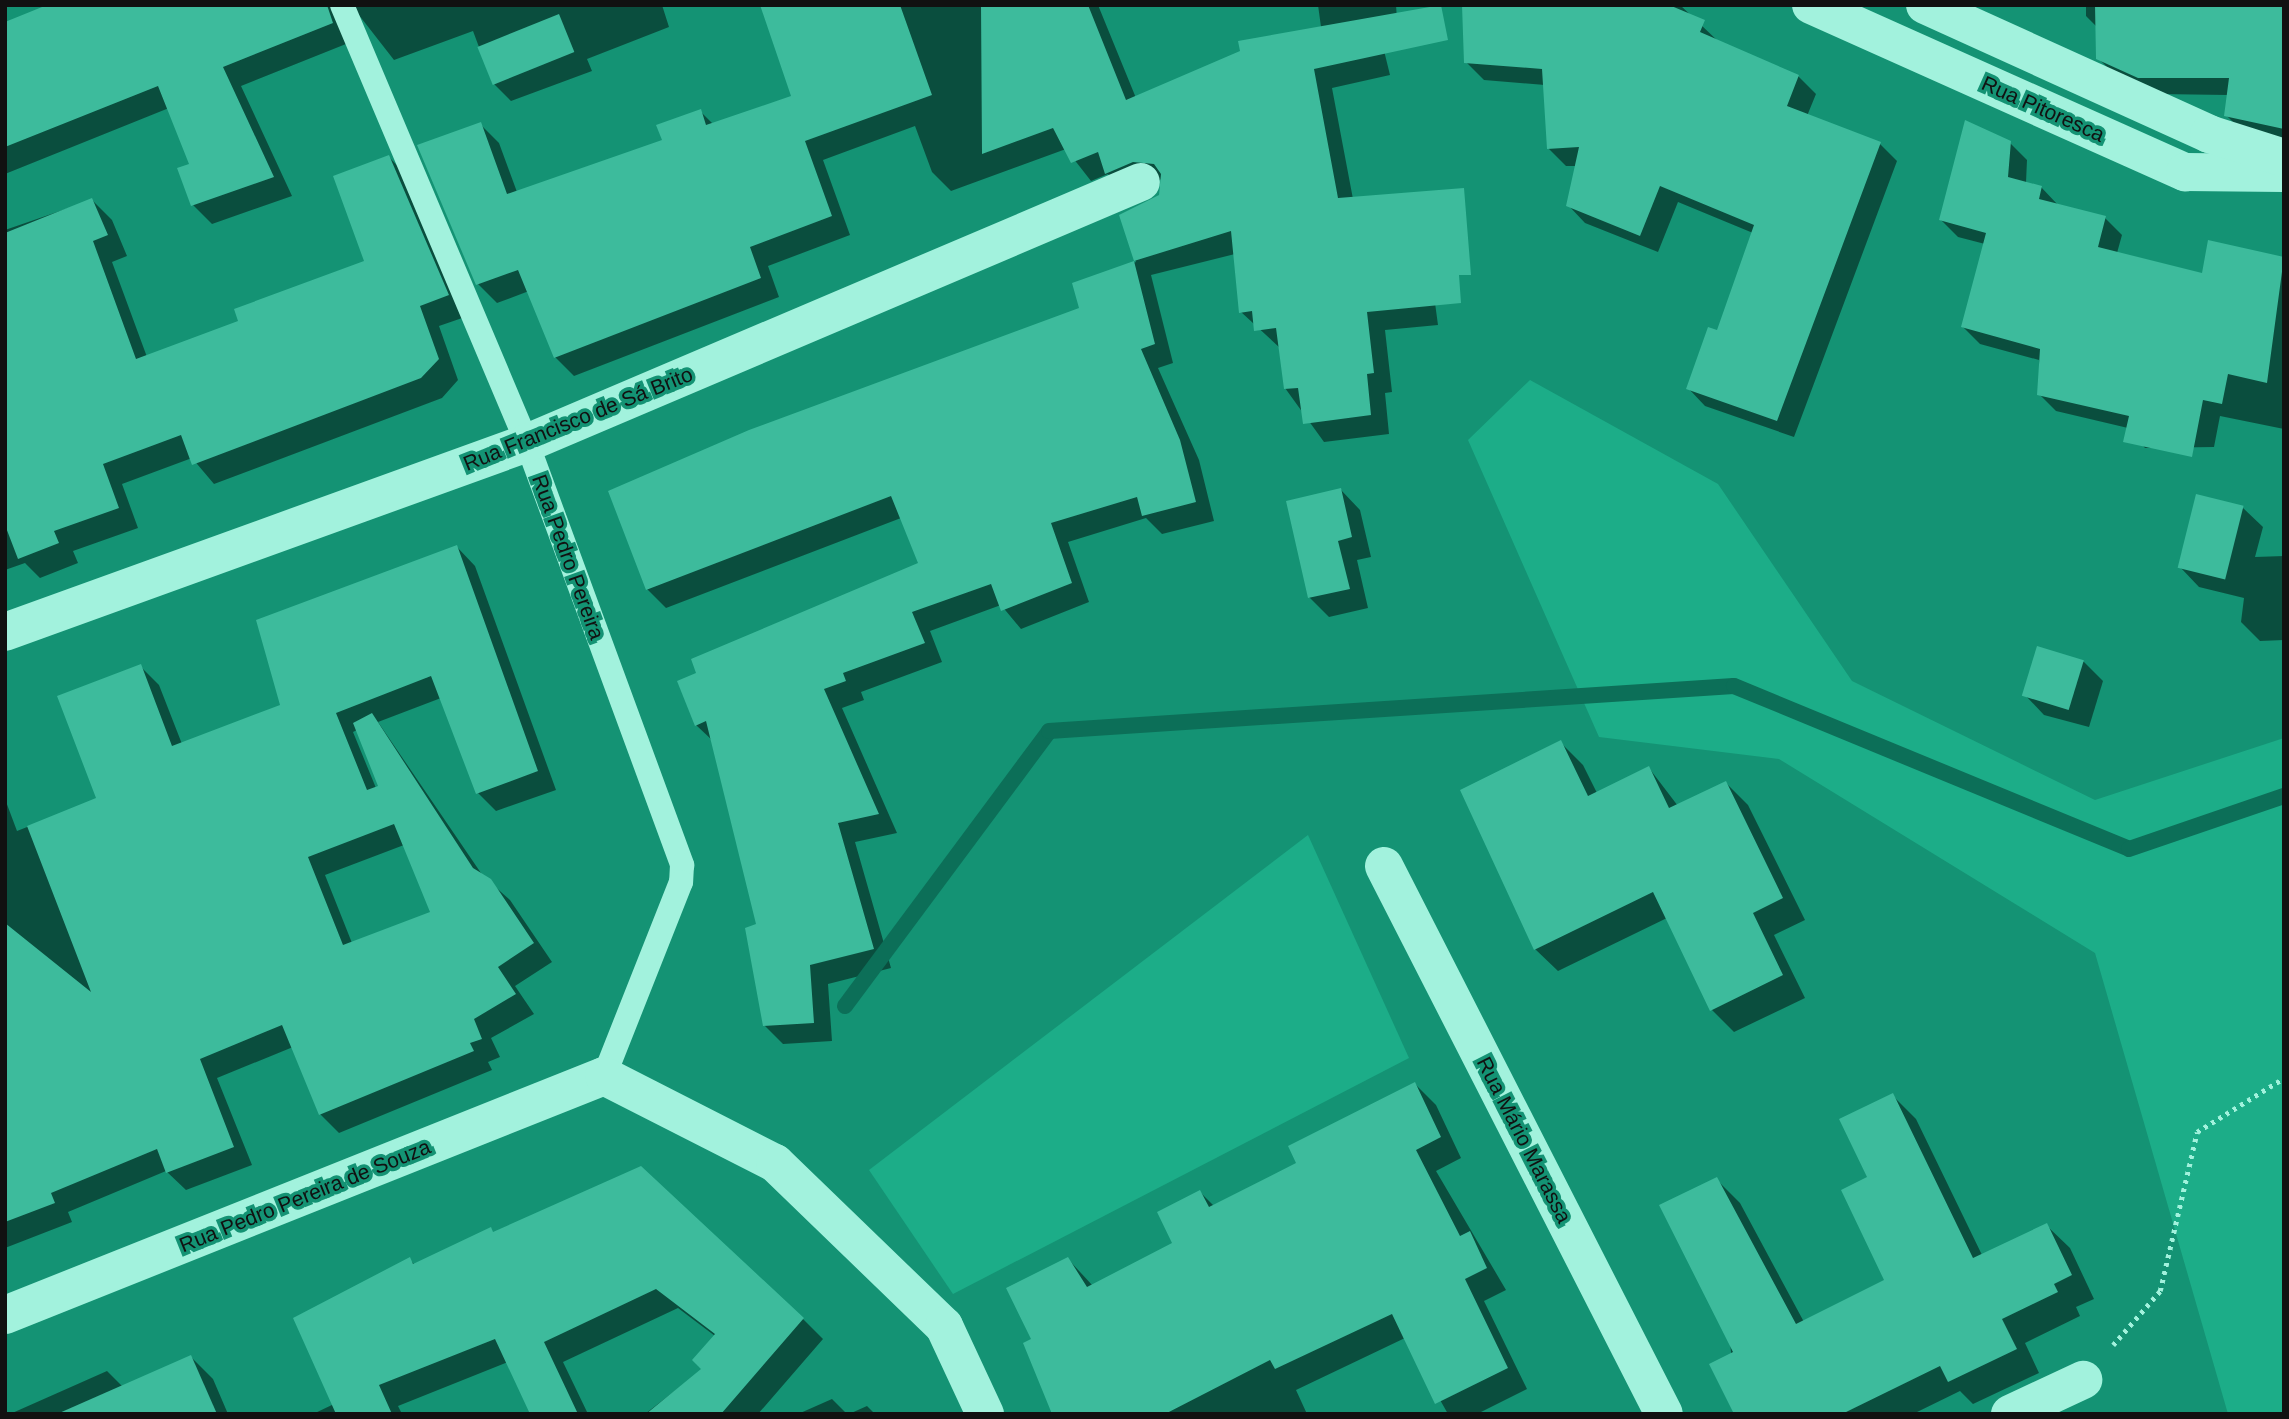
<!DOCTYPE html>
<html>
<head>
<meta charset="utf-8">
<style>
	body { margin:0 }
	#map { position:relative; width:2289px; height:1419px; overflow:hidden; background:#149374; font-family:Helvetica,sans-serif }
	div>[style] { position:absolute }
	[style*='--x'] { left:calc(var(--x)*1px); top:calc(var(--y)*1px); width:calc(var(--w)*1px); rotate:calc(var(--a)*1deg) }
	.green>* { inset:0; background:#1cad88 }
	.shadow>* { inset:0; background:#0007 }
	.stream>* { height:16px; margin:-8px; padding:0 8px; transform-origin:8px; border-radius:8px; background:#0c6f58 }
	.building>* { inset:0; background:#3dbb9c; transform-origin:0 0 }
	.path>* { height:4.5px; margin-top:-2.25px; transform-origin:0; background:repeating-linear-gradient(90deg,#a2f2dd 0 3.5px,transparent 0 8.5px) }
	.lane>* { height:24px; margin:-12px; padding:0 12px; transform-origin:12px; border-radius:12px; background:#a2f2dd }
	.street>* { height:38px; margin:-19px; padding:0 19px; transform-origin:19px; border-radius:19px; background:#a2f2dd }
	span { translate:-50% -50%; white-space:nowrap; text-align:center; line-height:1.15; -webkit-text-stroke:7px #149374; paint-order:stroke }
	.street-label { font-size:21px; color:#111 }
	.frame { position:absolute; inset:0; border:7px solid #111; pointer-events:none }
</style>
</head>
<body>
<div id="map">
	<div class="green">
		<div style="clip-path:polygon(1530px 380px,1718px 484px,1852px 681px,2095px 800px,2284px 738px,2284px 1414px,2228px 1414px,2095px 953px,1779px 759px,1599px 737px,1468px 440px)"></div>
		<div style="clip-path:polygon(1308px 835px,1409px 1058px,953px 1294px,869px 1170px)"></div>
	</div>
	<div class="shadow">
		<div style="clip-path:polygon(51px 5px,662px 5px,669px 27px,587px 59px,592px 71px,511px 101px,492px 82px,473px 31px,394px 60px,355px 10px,351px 42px,241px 86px,292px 196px,212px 224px,193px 205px,191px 165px,169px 108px,5px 174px,5px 23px)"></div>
		<div style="clip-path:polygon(762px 5px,1098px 5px,1136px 98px,1321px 27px,1318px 5px,1396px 5px,1397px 19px,1377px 22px,1390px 75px,1332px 88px,1353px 199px,1423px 214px,1438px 325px,1385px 330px,1392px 392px,1385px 393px,1389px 434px,1324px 442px,1285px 388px,1280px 348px,1241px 312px,1235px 254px,1151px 275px,1173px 363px,1158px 368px,1199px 460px,1214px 521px,1162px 534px,1146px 518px,1068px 542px,1089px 602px,1021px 629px,1001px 605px,930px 631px,942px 662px,861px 692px,864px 700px,842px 708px,897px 833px,855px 842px,891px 968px,828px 984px,832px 1041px,783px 1044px,764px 1025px,758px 926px,713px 741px,696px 725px,920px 564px,901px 518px,666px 608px,647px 589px,1081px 310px,1074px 284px,1136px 262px,1121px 216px,1160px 197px,1162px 179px,1125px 192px,1108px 174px,1091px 181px,1066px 149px,951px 191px,932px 172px,915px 126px,823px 160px,850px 235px,768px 266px,779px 297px,574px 376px,555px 357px,529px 291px,497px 303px,478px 284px,480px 124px,499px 143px,517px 192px,664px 141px,700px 111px,713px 124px,793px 97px)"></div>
		<div style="clip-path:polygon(1464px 5px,1680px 5px,1720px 43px,1798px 76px,1816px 94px,1807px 116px,1880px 144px,1897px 161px,1794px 437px,1705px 406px,1688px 388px,1718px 332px,1753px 233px,1678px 202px,1658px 252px,1585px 223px,1568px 205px,1577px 166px,1566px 166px,1549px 149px,1545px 85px,1484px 80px,1466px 62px)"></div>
		<div style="clip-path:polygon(2086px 5px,2284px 5px,2284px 140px,2244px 133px,2226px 115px,2228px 95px,2157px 94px,2116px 76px,2098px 58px,2097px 27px,2086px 16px)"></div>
		<div style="clip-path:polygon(2010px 143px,2027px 160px,2026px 183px,2041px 187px,2058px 205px,2105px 218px,2122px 235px,2117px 253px,2203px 275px,2284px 258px,2284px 429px,2220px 416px,2214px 447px,2145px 448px,2128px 428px,2056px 411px,2039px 394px,2039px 360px,1980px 344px,1963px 327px,1985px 244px,1958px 237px,1941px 220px)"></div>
		<div style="clip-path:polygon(389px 157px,409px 178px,468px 316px,439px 326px,458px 380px,442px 398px,214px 484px,192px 458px,122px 484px,138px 528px,73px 551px,78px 563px,40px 578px,25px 563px,5px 570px,5px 230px,92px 200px,112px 220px,127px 256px,112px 262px,147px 357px,240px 322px,366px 262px)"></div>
		<div style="clip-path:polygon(1341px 490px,1360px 510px,1371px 557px,1357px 560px,1368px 608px,1329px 617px,1309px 597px)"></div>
		<div style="clip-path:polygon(2243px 508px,2263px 527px,2255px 557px,2284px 556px,2284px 640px,2260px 641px,2241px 622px,2244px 598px,2199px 587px,2180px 567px)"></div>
		<div style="clip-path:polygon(evenodd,457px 547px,475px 566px,556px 790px,496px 811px,478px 793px,441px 698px,378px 722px,483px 876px,510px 900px,552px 962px,515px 986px,534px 1014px,491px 1038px,500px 1057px,488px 1062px,492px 1070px,339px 1133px,320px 1114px,293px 1047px,217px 1078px,252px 1165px,186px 1190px,166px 1171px,68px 1212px,72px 1222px,5px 1248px,5px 799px,17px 831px,98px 799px,140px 666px,159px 685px,182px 744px,282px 706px,457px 547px,357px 730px,381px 787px,376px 788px,353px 732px,357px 730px,457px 547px,404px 845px,432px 913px,352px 943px,325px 875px,404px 845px)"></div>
		<div style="clip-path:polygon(2039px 648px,2084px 662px,2103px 681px,2089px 727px,2044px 715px,2025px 695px)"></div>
		<div style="clip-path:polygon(1560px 742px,1583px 765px,1597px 793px,1649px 768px,1678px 806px,1726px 783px,1748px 805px,1805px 920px,1774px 935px,1805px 998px,1734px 1032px,1712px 1010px,1667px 918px,1558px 971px,1535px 949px)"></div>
		<div style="clip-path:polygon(1415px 1084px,1436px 1105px,1461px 1158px,1436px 1171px,1506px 1290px,1484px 1301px,1527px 1389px,1477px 1414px,1448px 1414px,1405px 1338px,1296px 1390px,1307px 1414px,1055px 1414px,1033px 1340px,1068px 1259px,1093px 1286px,1175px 1244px,1200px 1192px,1214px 1206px,1298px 1164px)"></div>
		<div style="clip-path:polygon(1892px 1095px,1916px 1119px,1982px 1255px,2046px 1225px,2070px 1248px,2094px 1299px,2076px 1307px,2080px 1316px,2025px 1343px,2039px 1373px,1973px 1404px,1960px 1391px,1913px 1414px,1736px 1414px,1717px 1180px,1740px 1203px,1804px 1322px,1886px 1281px,1869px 1178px)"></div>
		<div style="clip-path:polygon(494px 1234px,803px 1319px,823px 1339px,758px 1414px,645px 1414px,703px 1369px,715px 1336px,678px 1308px,563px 1362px,588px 1414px,532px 1414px,508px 1362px,398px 1406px,402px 1414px,313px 1414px,334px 1404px,410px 1260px,415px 1265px)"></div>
		<div style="clip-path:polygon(191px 1357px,213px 1379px,228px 1414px,10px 1414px,107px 1371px,123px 1387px)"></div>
		<div style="clip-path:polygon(832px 1399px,847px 1414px,798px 1414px)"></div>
		<div style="clip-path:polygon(867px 1406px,875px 1414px,849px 1414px)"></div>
	</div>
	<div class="stream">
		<div style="--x:845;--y:1006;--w:342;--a:-53.4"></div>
		<div style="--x:1049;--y:731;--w:686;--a:-3.76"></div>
		<div style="--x:1734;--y:686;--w:427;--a:22.4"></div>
		<div style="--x:2129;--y:849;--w:164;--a:-18.9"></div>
	</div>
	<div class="building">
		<div style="clip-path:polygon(47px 5px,327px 5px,333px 23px,223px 67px,274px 177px,191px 206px,177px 168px,189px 164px,158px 86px,5px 147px,5px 22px)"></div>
		<div style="clip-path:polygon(760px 5px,900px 5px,932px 95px,805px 141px,832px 216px,750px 247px,761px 278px,554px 358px,518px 270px,476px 285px,417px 145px,481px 122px,507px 194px,662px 140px,656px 125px,701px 109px,706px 125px,791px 96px)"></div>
		<div style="clip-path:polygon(981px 5px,1088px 5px,1126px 100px,1240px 51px,1238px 41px,1441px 5px,1448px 40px,1314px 69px,1338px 198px,1464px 188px,1471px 275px,1459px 275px,1461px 303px,1367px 312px,1374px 373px,1367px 374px,1371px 415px,1303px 424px,1298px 388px,1284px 389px,1276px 328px,1254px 331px,1252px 311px,1239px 313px,1231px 231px,1134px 261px,1119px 215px,1159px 195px,1161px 174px,1154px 164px,1133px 162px,1105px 174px,1098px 152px,1071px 163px,1053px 128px,982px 154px)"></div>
		<div style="clip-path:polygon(1462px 5px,1669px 5px,1705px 20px,1700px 32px,1799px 75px,1787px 106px,1881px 142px,1777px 421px,1686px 389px,1708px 327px,1717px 330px,1754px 225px,1660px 186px,1640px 236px,1566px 206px,1579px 147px,1547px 149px,1542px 69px,1464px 63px)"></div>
		<div style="clip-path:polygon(2095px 5px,2284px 5px,2284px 129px,2224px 116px,2229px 78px,2138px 78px,2096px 59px)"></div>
		<div style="left:559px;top:14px;width:41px;height:88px;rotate:68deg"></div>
		<div style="clip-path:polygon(1965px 120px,2011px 141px,2008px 177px,2042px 186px,2039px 199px,2106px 216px,2098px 247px,2202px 273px,2208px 240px,2284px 257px,2267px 383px,2228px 374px,2222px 404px,2203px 400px,2192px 457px,2123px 442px,2129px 416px,2037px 395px,2040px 349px,1961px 327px,1986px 233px,1939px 220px)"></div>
		<div style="clip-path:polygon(389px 155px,449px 295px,420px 306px,439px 359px,421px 378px,192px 465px,181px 435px,103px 464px,119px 508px,54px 531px,59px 543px,18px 559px,5px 525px,5px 233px,92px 198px,108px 235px,93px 241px,136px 359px,238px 321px,234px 309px,364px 261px,333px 176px)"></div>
		<div style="clip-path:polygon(1134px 261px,1155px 344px,1141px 349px,1180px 440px,1196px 502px,1142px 516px,1137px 497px,1051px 523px,1072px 583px,1001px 611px,991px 584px,912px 612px,925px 643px,843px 673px,846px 681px,824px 689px,879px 814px,838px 823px,874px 949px,810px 965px,814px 1023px,763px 1026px,745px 928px,756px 924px,706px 721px,695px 726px,677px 681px,696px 673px,691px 659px,918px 563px,891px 496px,646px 590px,608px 491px,749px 430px,1079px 308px,1072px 283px)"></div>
		<div style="clip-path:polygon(1341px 488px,1352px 537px,1338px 541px,1350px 589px,1308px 598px,1286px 501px)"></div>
		<div style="left:2196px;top:494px;width:49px;height:76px;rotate:14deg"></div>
		<div style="clip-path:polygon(evenodd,457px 545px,538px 771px,476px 794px,431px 676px,336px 713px,367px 790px,378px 786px,353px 723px,372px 713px,473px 868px,491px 879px,534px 943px,498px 967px,516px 994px,474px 1019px,482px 1039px,470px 1043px,474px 1051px,319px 1115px,282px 1025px,200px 1059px,234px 1147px,166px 1173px,157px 1149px,51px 1193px,55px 1203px,5px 1222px,5px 923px,91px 992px,27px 826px,96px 798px,57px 696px,141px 664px,172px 746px,280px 705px,256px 620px,457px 545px,394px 824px,430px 912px,343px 945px,308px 857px,394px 824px)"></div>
		<div style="left:2037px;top:646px;width:49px;height:52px;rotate:17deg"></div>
		<div style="clip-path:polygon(1561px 740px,1588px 796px,1649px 766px,1669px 808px,1726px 781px,1783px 898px,1753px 913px,1783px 975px,1710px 1011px,1653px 892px,1534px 950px,1460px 790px)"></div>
		<div style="clip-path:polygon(1415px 1082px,1441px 1137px,1416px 1150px,1460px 1236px,1470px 1231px,1487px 1268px,1465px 1279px,1508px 1368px,1435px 1404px,1392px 1314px,1275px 1369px,1270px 1360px,1165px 1414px,1052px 1414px,1023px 1343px,1031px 1339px,1006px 1288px,1068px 1257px,1087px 1287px,1172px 1243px,1157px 1212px,1200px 1190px,1209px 1207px,1296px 1163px,1288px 1146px)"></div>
		<div style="clip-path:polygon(1893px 1093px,1973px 1258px,2047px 1223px,2072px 1275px,2054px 1284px,2058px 1292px,2002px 1319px,2017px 1349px,1948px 1382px,1940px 1366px,1842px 1414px,1734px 1414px,1709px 1364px,1733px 1352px,1659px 1205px,1717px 1177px,1796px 1324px,1884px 1280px,1841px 1190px,1867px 1177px,1839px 1119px)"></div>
		<div style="clip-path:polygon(641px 1166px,804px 1318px,721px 1414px,646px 1414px,701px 1369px,692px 1360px,715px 1334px,656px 1289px,544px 1342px,578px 1414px,530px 1414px,495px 1339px,379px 1385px,392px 1414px,336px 1414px,293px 1318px,410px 1257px,413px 1264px,491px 1227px,493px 1232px)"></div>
		<div style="clip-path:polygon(191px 1355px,217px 1414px,57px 1414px)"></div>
	</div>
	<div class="path">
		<div style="--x:2113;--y:1345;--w:72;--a:-49"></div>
		<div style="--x:2160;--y:1291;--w:163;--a:-76.9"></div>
		<div style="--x:2197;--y:1132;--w:102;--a:-31.8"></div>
	</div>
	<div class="lane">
		<div style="--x:342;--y:5;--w:475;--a:67.1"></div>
		<div style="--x:527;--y:443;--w:450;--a:69.8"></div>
		<div style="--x:682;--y:865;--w:17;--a:93"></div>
		<div style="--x:681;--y:882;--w:209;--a:111.6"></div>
	</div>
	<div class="street">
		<div style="--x:1811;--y:5;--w:410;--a:24.1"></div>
		<div style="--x:2185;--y:172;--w:99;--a:0.6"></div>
		<div style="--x:1925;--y:5;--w:312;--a:24.4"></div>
		<div style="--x:2209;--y:134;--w:79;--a:17.7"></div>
		<div style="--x:5;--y:632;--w:555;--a:-19.9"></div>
		<div style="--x:527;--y:443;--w:667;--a:-23.03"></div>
		<div style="--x:1384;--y:866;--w:615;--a:62.94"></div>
		<div style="--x:5;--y:1315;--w:645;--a:-21.75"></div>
		<div style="--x:604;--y:1076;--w:192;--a:27"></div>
		<div style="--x:775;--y:1163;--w:235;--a:44"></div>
		<div style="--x:944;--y:1326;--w:97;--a:65"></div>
		<div style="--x:2010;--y:1414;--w:81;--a:-25"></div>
	</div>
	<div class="street-label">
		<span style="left:2043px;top:109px;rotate:24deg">Rua Pitoresca</span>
		<span style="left:578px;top:419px;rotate:-22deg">Rua Francisco de Sá Brito</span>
		<span style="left:568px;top:557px;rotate:70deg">Rua Pedro Pereira</span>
		<span style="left:1524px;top:1140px;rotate:63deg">Rua Mário Marassa</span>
		<span style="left:305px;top:1196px;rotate:-22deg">Rua Pedro Pereira de Souza</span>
	</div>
	<div class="frame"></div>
</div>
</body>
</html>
